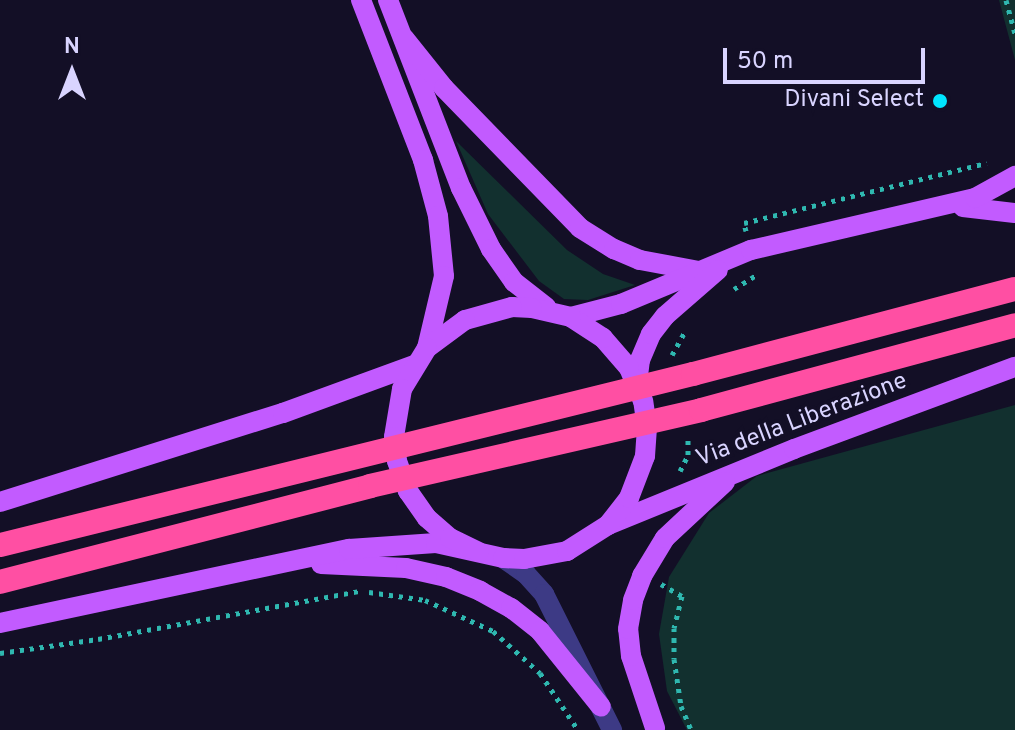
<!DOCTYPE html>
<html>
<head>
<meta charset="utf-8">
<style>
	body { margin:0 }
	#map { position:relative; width:1015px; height:730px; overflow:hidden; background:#130f26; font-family:Overpass,sans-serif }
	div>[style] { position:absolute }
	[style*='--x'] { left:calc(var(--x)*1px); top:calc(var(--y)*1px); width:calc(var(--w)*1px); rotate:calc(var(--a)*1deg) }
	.green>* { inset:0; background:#12302f }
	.path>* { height:5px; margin-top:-2.5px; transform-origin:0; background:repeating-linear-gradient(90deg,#2fb8b0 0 4px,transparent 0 10px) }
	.minor>* { height:20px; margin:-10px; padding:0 10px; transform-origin:10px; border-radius:10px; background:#3d3a85 }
	.major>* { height:20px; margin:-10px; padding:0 10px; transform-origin:10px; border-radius:10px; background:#c25bff }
	.highway>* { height:24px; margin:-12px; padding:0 12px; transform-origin:12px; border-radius:12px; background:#ff4fa3 }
	.dots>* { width:22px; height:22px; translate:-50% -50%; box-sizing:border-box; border:4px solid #130f26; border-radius:50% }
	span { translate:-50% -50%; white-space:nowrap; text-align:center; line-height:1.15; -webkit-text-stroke:7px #130f26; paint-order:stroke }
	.poi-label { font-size:24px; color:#d9d4ff }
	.right { translate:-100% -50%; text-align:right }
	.street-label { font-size:24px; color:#d9d4ff }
	.north { position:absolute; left:32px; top:32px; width:80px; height:80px; -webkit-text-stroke:6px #130f26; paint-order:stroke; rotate:0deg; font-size:22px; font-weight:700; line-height:32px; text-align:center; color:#d9d4ff }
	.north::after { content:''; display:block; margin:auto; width:28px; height:36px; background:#d9d4ff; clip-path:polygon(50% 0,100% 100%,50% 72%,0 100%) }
	.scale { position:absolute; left:723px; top:48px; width:202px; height:36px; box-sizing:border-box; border:4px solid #d9d4ff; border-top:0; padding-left:10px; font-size:24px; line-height:28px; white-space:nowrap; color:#d9d4ff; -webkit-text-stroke:6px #130f26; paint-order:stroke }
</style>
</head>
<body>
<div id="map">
	<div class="green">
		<div style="clip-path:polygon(999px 0,1015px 0,1015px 60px)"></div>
		<div style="clip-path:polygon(456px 141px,567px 250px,603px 274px,635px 285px,588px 300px,564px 299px,539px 281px,488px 214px)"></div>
		<div style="clip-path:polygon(1015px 405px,1015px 730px,687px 730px,667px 691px,659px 634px,669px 577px,709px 513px,757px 476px)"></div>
	</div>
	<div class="path">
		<div style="--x:1006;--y:0;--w:35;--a:75"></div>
		<div style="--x:746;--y:231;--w:8;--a:-104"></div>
		<div style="--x:744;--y:223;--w:250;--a:-13.9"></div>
		<div style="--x:734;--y:289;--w:26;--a:-32"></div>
		<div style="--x:672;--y:355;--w:26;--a:-61"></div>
		<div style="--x:680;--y:471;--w:18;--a:-63"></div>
		<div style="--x:688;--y:455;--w:20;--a:-90"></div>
		<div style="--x:661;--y:584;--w:24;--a:30"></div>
		<div style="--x:682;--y:596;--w:33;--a:104"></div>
		<div style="--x:674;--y:628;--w:31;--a:90"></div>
		<div style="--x:674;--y:659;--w:48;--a:81.5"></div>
		<div style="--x:681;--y:706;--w:26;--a:67"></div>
		<div style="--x:369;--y:592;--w:57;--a:8.1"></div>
		<div style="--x:425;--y:600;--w:75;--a:24.5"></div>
		<div style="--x:493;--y:631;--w:63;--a:41.8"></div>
		<div style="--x:540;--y:673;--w:69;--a:56.3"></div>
		<div style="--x:0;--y:653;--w:99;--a:-8.1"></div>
		<div style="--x:98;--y:639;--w:265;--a:-10.4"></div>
	</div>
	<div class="minor">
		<div style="--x:503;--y:558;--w:28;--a:35"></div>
		<div style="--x:526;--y:574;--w:27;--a:48"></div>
		<div style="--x:544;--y:594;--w:152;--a:63.4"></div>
	</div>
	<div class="major">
		<div style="--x:361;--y:0;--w:172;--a:68.8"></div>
		<div style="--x:423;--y:160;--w:58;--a:75"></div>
		<div style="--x:438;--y:216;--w:60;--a:84.3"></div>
		<div style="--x:444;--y:276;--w:74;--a:103.3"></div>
		<div style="--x:388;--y:0;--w:202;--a:68.8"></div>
		<div style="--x:461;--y:188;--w:68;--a:63.8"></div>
		<div style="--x:491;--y:249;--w:40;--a:55.1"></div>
		<div style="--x:514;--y:282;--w:41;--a:38"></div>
		<div style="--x:404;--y:38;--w:64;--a:51.3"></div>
		<div style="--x:444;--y:88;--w:195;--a:45.8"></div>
		<div style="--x:580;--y:228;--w:40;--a:32"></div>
		<div style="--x:614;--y:249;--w:28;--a:23"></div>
		<div style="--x:640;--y:260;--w:60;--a:10.6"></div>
		<div style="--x:963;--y:207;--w:52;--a:6.6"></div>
		<div style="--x:571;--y:317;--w:52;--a:-14.6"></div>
		<div style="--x:621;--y:304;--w:141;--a:-22.6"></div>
		<div style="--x:751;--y:250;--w:230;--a:-13.1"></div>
		<div style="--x:975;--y:198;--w:46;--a:-28.8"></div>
		<div style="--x:637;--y:384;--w:24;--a:-83"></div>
		<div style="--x:640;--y:360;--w:28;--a:-67"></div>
		<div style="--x:651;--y:334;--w:23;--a:-52"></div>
		<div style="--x:665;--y:316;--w:70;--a:-41"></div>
		<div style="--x:0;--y:502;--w:297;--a:-17.5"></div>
		<div style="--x:283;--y:413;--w:140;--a:-20.1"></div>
		<div style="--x:608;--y:525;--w:201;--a:-22.2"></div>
		<div style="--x:794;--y:449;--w:236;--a:-20.4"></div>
		<div style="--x:321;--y:564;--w:85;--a:2.7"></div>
		<div style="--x:406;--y:568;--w:41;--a:12.7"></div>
		<div style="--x:446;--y:577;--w:37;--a:22"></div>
		<div style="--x:480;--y:591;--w:35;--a:29"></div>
		<div style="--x:511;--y:608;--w:37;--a:38"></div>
		<div style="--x:540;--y:631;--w:97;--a:51.2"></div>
		<div style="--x:0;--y:623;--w:357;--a:-12"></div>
		<div style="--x:349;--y:549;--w:87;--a:-3.9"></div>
		<div style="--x:436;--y:543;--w:69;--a:12.6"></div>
		<div style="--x:503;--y:558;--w:21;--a:3"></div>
		<div style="--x:524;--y:559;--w:44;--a:-10.5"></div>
		<div style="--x:567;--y:551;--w:49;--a:-32.4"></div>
		<div style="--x:608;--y:525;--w:34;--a:-52"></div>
		<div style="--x:629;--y:498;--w:45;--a:-69.1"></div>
		<div style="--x:645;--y:456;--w:28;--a:-86"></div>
		<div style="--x:647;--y:428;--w:27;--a:-98"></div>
		<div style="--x:643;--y:401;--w:36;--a:-113"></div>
		<div style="--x:629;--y:368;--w:40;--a:-131"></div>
		<div style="--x:603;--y:338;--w:38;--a:-147"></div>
		<div style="--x:571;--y:317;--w:40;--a:-167"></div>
		<div style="--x:532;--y:308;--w:20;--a:-177"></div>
		<div style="--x:512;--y:307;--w:49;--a:164.5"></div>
		<div style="--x:465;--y:320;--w:47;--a:143.6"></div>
		<div style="--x:427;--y:348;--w:48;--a:121.4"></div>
		<div style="--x:402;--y:389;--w:49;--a:99.5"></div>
		<div style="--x:394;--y:437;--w:24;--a:83"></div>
		<div style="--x:397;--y:461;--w:32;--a:70"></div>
		<div style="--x:408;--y:491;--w:33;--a:55"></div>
		<div style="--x:427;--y:518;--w:30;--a:41"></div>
		<div style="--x:450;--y:538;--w:32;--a:26"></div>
		<div style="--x:655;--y:728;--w:76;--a:-108.4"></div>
		<div style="--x:631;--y:656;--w:27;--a:-96"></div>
		<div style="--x:628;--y:629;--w:29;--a:-80"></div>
		<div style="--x:633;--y:600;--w:26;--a:-69"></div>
		<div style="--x:642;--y:576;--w:44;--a:-58.8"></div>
		<div style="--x:665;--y:538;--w:82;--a:-43"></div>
	</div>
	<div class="highway">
		<div style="--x:0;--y:545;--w:714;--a:-13.86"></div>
		<div style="--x:693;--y:374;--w:333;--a:-14.8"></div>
		<div style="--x:0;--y:582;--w:382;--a:-14.5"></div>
		<div style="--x:370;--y:486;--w:340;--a:-12.9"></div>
		<div style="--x:701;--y:410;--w:325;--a:-15.1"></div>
	</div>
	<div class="dots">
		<div style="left:940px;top:101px;background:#00e5ff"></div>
	</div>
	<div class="poi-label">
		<span class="right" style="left:924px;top:101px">Divani Select</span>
	</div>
	<div class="street-label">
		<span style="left:802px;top:421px;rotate:-21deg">Via della Liberazione</span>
	</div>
	<div class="north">N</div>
	<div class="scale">50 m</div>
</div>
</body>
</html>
